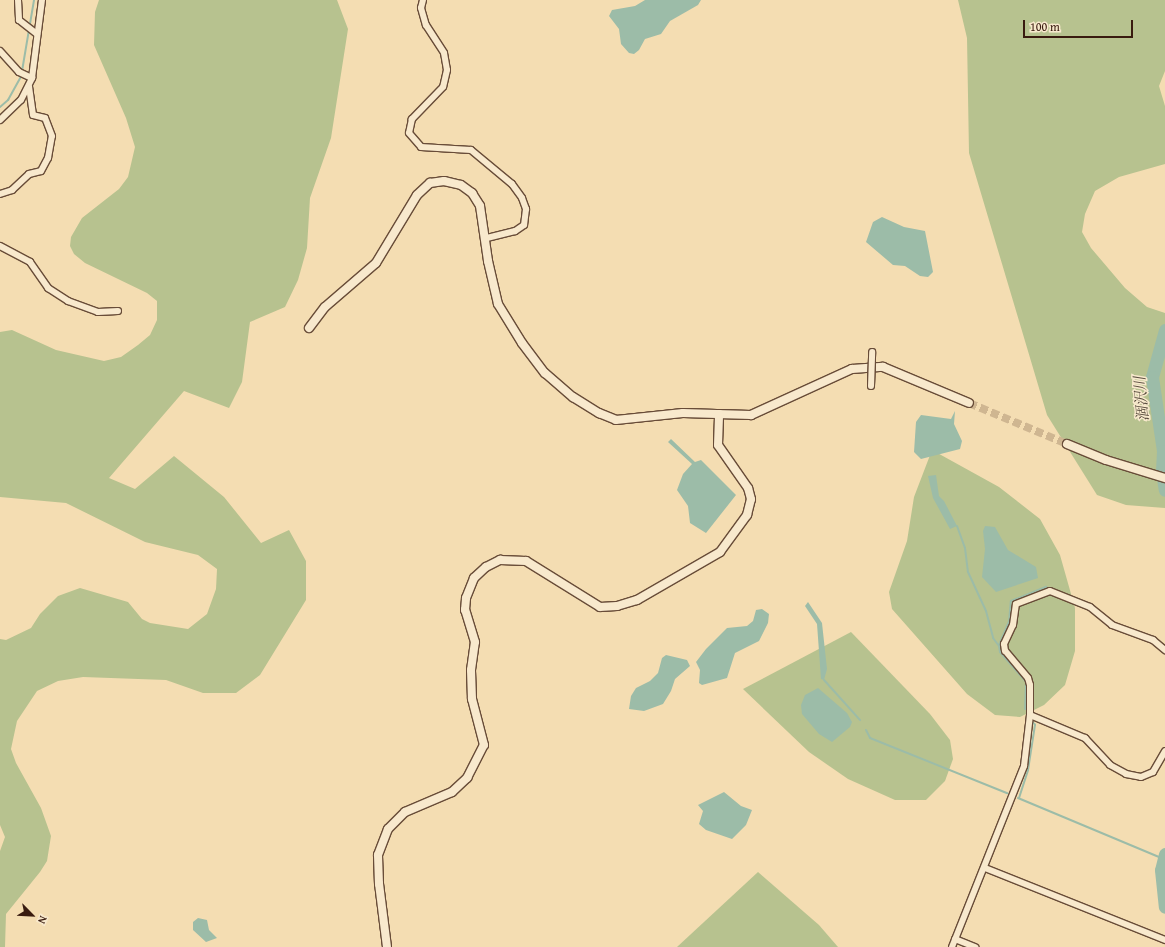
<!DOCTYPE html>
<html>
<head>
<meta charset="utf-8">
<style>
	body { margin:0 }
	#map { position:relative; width:1165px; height:947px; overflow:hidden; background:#f4ddb2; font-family:"Gentium Book Plus","Noto Serif JP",serif }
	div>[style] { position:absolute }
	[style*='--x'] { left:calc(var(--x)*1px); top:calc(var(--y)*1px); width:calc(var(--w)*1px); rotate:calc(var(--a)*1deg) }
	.green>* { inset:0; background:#b7c28f }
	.water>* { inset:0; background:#9cbca8 }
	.stream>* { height:2px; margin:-1px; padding:0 1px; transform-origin:1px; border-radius:1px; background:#9cbca8 }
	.river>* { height:13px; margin:-6.5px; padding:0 6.5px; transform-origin:6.5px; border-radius:6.5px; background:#9cbca8 }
	.tertiary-tunnel>* { height:8px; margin-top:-4px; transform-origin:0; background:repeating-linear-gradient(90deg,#cfb691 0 8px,transparent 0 12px) }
	.roads { filter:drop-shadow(1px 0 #684c38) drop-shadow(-1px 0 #684c38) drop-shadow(0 1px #684c38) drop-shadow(0 -1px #684c38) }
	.minor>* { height:6px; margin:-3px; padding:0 3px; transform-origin:3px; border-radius:3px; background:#f8e9cd }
	.tertiary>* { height:8px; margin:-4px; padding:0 4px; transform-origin:4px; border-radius:4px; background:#f8e9cd }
	.bridges { filter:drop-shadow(1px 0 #684c38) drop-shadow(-1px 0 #684c38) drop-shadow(0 1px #684c38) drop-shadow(0 -1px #684c38) }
	.minor-bridge>* { height:6px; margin:-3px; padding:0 3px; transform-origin:3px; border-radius:3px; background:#f8e9cd }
	span { translate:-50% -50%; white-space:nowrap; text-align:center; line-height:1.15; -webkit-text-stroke:3px #f8e9cd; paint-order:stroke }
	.water-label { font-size:15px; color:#574b3d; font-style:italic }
	.north { position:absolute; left:12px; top:895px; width:40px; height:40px; -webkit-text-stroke:3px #f8e9cd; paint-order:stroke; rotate:114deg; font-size:11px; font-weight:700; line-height:16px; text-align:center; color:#391b0f }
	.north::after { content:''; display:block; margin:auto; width:14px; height:18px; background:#391b0f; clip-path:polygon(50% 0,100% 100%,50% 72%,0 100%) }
	.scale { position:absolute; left:1023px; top:20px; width:110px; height:18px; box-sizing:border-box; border:2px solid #391b0f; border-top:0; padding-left:5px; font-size:12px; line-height:14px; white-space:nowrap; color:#391b0f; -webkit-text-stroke:3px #f8e9cd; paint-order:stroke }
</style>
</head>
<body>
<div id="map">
	<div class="green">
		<div style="clip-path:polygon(99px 0,337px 0,348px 29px,331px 138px,310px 198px,307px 248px,298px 280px,285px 307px,250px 322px,242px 382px,229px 408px,184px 391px,109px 478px,135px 489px,174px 456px,224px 497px,261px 543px,289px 530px,306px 561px,306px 600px,260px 675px,236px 693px,203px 693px,166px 680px,83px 677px,58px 681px,37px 691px,17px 721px,11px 749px,16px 763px,41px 808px,51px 836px,47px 861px,40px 872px,6px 914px,5px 947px,0 947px,0 851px,5px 837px,0 825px,0 639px,6px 640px,31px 628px,40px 614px,58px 596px,80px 588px,128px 602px,142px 619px,150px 623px,188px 629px,207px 614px,216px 589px,217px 569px,198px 555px,145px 542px,66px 503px,0 497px,0 332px,12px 330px,56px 350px,104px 361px,121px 357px,138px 345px,150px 335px,157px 320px,157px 301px,147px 293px,85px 263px,74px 254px,70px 246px,71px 237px,82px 218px,119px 189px,128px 177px,135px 147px,126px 118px,94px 45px,95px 12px)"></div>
		<div style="clip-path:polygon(958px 0,1165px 0,1165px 71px,1159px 86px,1165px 106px,1165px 164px,1119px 177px,1095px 191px,1085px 214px,1082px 232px,1091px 248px,1125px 288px,1147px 307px,1165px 313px,1165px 508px,1126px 505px,1097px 495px,1047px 415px,969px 153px,967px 38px)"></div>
		<div style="clip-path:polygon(932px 450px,999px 487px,1040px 519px,1060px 555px,1075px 608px,1075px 651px,1065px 685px,1044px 705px,1020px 717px,995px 715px,967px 694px,892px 609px,889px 592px,907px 541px,914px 497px)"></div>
		<div style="clip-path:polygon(851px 632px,930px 714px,950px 740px,953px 759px,945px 781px,926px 800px,895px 800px,848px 779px,809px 752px,743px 689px)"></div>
		<div style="clip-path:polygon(758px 872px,819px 925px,838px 947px,677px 947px)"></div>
	</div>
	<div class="water">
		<div style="clip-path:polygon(645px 0,701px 0,698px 5px,670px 21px,661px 34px,645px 39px,639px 50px,634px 54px,629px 53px,621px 44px,619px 29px,609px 16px,612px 10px,635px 6px)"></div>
		<div style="clip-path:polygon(882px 217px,904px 227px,925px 231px,933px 272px,928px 277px,920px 276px,905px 266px,893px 265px,866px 242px,873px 222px)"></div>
		<div style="clip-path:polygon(955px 411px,954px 424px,962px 441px,960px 449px,921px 459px,914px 452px,916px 422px,921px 415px,951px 419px)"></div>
		<div style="clip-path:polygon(671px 439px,695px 462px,701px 460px,736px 495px,706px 533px,690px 523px,688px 506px,677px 490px,683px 474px,692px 464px,668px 442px)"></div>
		<div style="clip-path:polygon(936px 475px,939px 496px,944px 501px,957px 526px,950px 529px,933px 498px,928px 476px)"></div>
		<div style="clip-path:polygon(985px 526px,995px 527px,1008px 550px,1036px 567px,1038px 578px,996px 592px,982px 577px,985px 549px,983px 531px)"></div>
		<div style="clip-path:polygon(808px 602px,822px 623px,827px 669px,824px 680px,821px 679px,817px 624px,805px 606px)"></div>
		<div style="clip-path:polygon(762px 609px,769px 614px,768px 623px,759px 641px,735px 653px,727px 678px,702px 685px,699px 683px,700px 670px,696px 662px,706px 649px,727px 628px,747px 626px,753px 621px,756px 610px)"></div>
		<div style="clip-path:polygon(666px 655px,687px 660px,690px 666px,675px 679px,671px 691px,663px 704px,644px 711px,629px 709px,631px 696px,636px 688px,650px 681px,658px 673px,662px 658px)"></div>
		<div style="clip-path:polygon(818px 688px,847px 713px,852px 722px,850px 727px,832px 742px,819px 734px,802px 714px,801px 705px,805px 695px)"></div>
		<div style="clip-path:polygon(724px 792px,741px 806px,752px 810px,746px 825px,732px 839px,706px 830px,699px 824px,703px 811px,698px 805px)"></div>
		<div style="clip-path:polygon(198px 918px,207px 920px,209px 930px,217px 938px,206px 942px,193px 930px,193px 922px)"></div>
	</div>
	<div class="stream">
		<div style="--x:0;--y:107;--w:11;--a:-41"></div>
		<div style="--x:8;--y:100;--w:26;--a:-61"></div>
		<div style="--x:21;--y:77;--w:78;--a:-80.4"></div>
		<div style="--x:957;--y:526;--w:23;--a:70"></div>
		<div style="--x:965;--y:548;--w:24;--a:83"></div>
		<div style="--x:968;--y:572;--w:43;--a:65.2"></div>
		<div style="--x:986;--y:611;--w:28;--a:75"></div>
		<div style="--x:993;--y:638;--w:10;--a:53"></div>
		<div style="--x:999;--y:646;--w:6;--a:81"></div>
		<div style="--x:1000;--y:652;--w:40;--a:49"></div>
		<div style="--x:1026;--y:682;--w:27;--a:92"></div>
		<div style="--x:999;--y:645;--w:25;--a:-67"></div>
		<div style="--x:1009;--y:622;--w:21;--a:-85"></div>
		<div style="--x:1011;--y:601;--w:38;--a:-22"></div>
		<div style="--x:824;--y:680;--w:54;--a:48"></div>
		<div style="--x:866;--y:730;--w:9;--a:63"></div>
		<div style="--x:870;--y:738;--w:148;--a:21.9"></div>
		<div style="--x:1018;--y:798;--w:158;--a:22.7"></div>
		<div style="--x:1019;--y:798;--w:29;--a:-72"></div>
		<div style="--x:1028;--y:770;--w:46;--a:-81.2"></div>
		<div style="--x:1035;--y:725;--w:5;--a:-127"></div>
	</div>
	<div class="river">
		<div style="--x:1165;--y:330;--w:49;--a:105.5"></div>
		<div style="--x:1152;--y:377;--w:75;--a:81.5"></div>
		<div style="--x:1163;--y:451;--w:21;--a:93"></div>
		<div style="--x:1162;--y:472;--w:18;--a:81"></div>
		<div style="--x:1165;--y:854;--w:16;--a:104"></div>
		<div style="--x:1161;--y:870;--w:37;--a:84"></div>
	</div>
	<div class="tertiary-tunnel">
		<div style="--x:969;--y:403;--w:106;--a:22.7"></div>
	</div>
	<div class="roads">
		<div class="minor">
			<div style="--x:18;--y:0;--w:20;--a:87"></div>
			<div style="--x:19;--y:20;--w:23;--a:38"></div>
			<div style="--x:423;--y:0;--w:8;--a:104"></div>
			<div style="--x:421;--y:8;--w:18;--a:74"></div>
			<div style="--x:426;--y:25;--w:33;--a:57"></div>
			<div style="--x:444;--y:53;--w:17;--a:80"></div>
			<div style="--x:447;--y:70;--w:17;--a:103"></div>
			<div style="--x:443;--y:87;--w:45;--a:134.1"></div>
			<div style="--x:412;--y:119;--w:14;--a:102"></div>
			<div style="--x:409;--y:133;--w:18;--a:49"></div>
			<div style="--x:421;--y:147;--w:50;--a:3.4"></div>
			<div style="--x:471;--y:150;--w:53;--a:39.7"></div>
			<div style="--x:512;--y:184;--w:17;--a:54"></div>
			<div style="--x:522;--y:198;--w:12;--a:70"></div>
			<div style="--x:526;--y:209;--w:16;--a:97"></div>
			<div style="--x:524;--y:225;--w:11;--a:146"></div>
			<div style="--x:515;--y:231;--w:30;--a:166"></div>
			<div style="--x:0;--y:51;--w:28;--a:48"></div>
			<div style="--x:19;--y:72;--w:14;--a:25"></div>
			<div style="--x:0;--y:120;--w:29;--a:-44"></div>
			<div style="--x:21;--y:100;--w:25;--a:-63"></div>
			<div style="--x:32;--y:78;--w:79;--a:-82.7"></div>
			<div style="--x:0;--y:194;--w:13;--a:-18"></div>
			<div style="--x:12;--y:190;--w:23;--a:-43"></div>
			<div style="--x:29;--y:174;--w:12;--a:-14"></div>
			<div style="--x:41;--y:171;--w:15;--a:-62"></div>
			<div style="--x:48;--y:158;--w:22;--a:-80"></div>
			<div style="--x:52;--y:136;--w:19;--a:-111"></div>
			<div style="--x:45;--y:118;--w:12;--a:-166"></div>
			<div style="--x:33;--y:115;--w:29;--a:-98"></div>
			<div style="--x:0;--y:246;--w:34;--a:28"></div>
			<div style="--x:30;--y:262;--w:32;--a:55"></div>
			<div style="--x:48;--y:288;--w:24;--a:33"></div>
			<div style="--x:68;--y:301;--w:32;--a:20"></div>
			<div style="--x:98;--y:312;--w:20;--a:-3"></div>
			<div style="--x:1030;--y:715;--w:60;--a:22.7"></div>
			<div style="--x:1085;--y:738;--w:37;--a:47"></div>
			<div style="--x:1110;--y:765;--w:18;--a:29"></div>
			<div style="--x:1126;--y:774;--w:15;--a:11"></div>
			<div style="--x:1141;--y:777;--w:13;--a:-23"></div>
			<div style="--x:1153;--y:772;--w:24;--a:-60"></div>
			<div style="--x:985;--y:868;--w:194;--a:21.8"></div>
			<div style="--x:955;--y:939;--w:22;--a:22"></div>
			<div style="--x:952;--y:947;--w:195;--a:-68.3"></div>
			<div style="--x:1024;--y:766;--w:51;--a:-83.3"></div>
			<div style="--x:1030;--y:715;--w:30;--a:-90"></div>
			<div style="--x:1030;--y:685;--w:7;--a:-106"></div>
			<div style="--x:1028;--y:678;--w:35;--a:-130"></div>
			<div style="--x:1005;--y:651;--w:7;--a:-98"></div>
			<div style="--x:1004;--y:644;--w:21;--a:-65"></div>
			<div style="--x:1013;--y:625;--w:21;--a:-82"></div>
			<div style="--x:1016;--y:604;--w:36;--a:-21"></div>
			<div style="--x:1050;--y:591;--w:43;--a:21.8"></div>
			<div style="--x:1090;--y:607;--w:28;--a:39"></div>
			<div style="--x:1112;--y:625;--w:44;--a:20.1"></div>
			<div style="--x:1153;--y:640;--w:16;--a:40"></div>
		</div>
		<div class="tertiary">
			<div style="--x:309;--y:328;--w:26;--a:-53"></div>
			<div style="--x:325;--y:307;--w:67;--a:-40.8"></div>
			<div style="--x:376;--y:263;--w:79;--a:-58.9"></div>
			<div style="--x:417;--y:195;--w:18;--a:-43"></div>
			<div style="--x:430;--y:183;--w:14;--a:-8"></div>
			<div style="--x:444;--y:181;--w:17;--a:13"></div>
			<div style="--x:461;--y:185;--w:14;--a:36"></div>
			<div style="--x:472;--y:193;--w:15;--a:58"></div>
			<div style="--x:480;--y:206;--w:56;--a:81.7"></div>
			<div style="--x:488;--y:261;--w:44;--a:76.9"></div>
			<div style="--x:498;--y:304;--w:46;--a:58.4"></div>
			<div style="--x:522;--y:343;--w:38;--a:53"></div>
			<div style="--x:545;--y:373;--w:37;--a:41"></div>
			<div style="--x:573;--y:397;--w:31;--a:32"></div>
			<div style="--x:599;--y:413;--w:18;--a:22"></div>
			<div style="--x:616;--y:420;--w:67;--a:-6"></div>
			<div style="--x:683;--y:413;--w:68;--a:1.7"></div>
			<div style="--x:751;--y:415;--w:111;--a:-24.5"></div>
			<div style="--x:852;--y:369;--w:31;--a:-4"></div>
			<div style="--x:883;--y:367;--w:93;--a:22.7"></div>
			<div style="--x:1067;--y:444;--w:42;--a:22.3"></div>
			<div style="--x:1106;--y:460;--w:62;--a:17"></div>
			<div style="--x:387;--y:947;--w:64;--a:-97.2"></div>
			<div style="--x:379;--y:884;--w:29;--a:-92"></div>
			<div style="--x:378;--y:855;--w:28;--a:-69"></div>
			<div style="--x:388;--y:829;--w:24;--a:-45"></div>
			<div style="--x:405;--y:812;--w:51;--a:-23.1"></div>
			<div style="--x:452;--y:792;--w:21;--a:-43"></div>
			<div style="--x:467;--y:778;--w:37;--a:-63"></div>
			<div style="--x:484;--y:745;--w:48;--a:-104.6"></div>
			<div style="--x:472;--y:699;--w:29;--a:-92"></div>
			<div style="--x:471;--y:670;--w:28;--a:-82"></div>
			<div style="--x:475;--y:642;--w:34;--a:-107"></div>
			<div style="--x:465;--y:610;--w:12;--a:-85"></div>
			<div style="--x:466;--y:598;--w:22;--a:-68"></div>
			<div style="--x:474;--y:578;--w:16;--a:-43"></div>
			<div style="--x:486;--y:567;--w:16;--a:-27"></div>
			<div style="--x:500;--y:560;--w:26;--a:2"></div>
			<div style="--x:526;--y:561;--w:87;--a:31.9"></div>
			<div style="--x:600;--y:607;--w:17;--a:-3"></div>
			<div style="--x:617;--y:606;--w:21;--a:-17"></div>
			<div style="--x:637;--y:600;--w:96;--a:-30"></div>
			<div style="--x:720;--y:552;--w:46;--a:-53.9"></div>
			<div style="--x:747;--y:515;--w:16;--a:-76"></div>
			<div style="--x:751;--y:499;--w:11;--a:-105"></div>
			<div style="--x:748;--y:488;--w:52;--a:-124.9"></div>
			<div style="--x:718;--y:445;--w:31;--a:-88"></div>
		</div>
	</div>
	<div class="bridges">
		<div class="minor-bridge">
			<div style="--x:871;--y:386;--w:34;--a:-88"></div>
		</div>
	</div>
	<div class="water-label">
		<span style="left:1141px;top:399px;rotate:-95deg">涸沢川</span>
	</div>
	<div class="north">N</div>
	<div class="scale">100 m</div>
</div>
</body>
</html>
